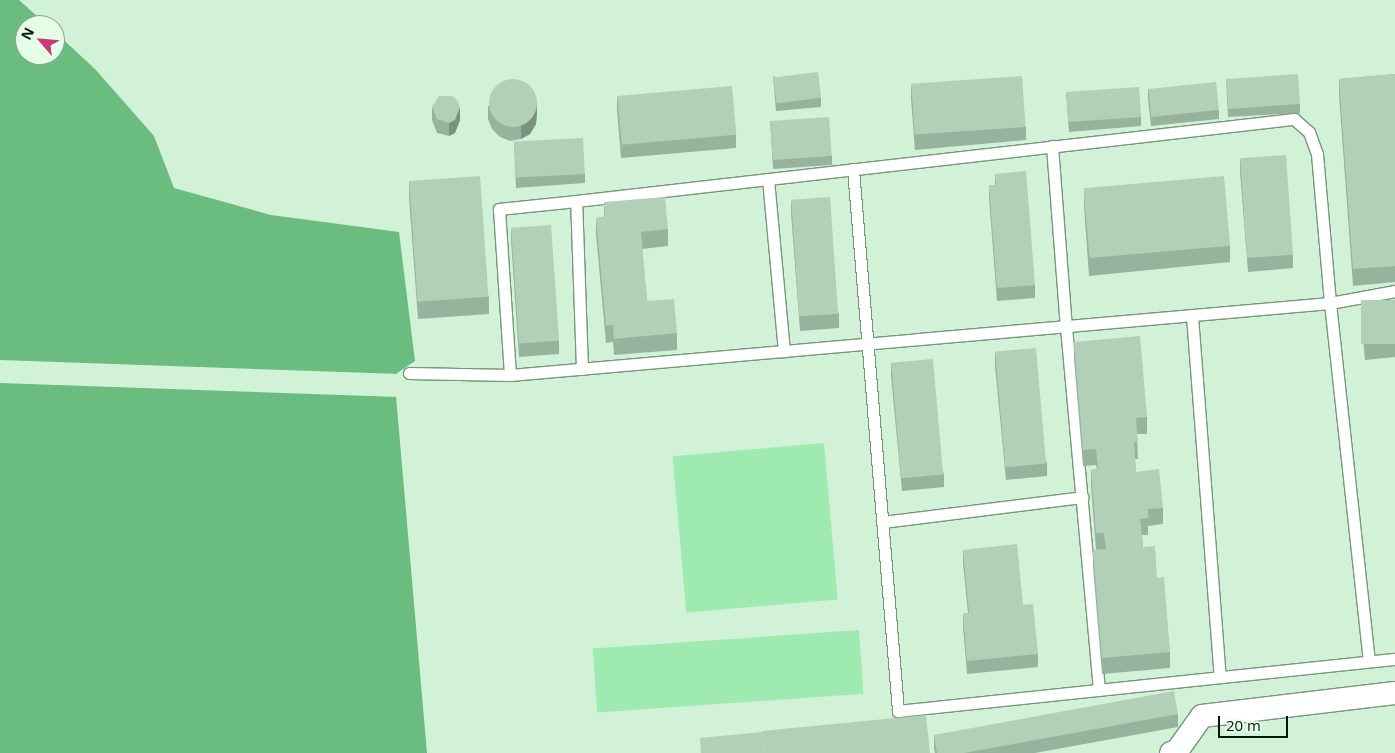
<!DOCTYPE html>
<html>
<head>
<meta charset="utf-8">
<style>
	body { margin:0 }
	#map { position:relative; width:1395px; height:753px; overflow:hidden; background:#d2f2d8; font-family:"Open Sans",sans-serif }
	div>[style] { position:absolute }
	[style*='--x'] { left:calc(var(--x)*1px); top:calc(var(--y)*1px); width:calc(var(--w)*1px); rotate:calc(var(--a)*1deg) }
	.green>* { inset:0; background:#9feab0; transform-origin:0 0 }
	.water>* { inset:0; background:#6abd7f }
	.pier>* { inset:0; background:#d2f2d8; transform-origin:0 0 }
	.roads { filter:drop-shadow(1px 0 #77957d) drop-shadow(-1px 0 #77957d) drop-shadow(0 1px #77957d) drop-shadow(0 -1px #77957d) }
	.lane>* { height:11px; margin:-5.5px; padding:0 5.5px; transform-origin:5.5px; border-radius:5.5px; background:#fff }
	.street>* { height:22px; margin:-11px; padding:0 11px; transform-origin:11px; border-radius:11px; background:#fff }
	.wall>* { inset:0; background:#98b39d }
	.shaded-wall>* { inset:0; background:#7c9280 }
	.building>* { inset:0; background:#b1d0b7; transform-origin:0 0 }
	.round { border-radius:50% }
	span { translate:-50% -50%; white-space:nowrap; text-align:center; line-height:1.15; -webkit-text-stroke:4px #e4fee8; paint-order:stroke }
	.north { position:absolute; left:15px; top:15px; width:50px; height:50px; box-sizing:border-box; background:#e4fee8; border:1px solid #8ca090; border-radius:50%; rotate:297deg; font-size:14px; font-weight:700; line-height:20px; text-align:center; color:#08130b }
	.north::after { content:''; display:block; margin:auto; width:18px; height:22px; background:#c73d73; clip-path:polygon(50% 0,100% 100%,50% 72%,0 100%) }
	.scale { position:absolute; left:1218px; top:716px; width:70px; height:22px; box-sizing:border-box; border:2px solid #08130b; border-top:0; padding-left:6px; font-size:15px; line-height:18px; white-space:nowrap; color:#08130b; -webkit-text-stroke:4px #e4fee8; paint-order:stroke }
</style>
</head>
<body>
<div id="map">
	<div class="green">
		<div style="left:824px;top:443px;width:157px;height:152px;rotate:85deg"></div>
		<div style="left:859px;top:630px;width:64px;height:267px;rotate:86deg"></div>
	</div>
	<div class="water">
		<div style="clip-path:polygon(0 0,19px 0,47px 25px,25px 25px,25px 55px,55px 55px,55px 32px,95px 69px,154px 136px,174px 188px,271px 215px,399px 232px,415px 361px,397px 373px,396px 396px,427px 753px,0 753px)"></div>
	</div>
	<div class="pier">
		<div style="left:400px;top:374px;width:23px;height:401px;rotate:92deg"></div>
	</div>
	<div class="roads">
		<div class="lane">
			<div style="--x:1052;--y:146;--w:182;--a:85.6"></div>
			<div style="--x:1066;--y:327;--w:364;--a:84.8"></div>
			<div style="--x:853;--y:169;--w:544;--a:85.25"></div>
			<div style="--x:898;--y:711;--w:500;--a:-6"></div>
			<div style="--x:768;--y:179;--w:173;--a:84.7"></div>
			<div style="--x:1192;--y:316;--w:362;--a:85.6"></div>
			<div style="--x:582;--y:369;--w:168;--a:-92"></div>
			<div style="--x:576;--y:201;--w:723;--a:-6.52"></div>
			<div style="--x:1294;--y:119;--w:20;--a:41"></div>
			<div style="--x:1309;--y:132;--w:23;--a:70"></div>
			<div style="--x:1317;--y:154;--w:150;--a:85"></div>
			<div style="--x:1330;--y:303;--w:360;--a:83.8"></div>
			<div style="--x:409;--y:373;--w:101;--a:1.1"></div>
			<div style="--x:510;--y:375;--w:823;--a:-5.02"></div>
			<div style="--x:1330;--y:303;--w:66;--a:-10.5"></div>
			<div style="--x:510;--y:375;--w:166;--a:-93.8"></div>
			<div style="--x:499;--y:209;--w:77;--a:-5.9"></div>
			<div style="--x:882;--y:522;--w:202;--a:-7.1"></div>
		</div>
		<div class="street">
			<div style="--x:1171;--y:753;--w:6;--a:-18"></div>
			<div style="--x:1177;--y:751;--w:43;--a:-54.5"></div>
			<div style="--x:1202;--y:716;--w:194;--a:-6.8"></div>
		</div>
	</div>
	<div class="wall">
		<div style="clip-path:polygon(1395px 74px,1395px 282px,1353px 286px,1339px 95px,1339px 79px)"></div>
		<div style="clip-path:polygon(773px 76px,821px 98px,821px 107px,776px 111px)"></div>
		<div style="clip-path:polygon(1226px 79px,1300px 104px,1300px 113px,1228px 117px)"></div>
		<div style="clip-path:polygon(911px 86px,1026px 127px,1026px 140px,915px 150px,911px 99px)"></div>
		<div style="clip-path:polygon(1148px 89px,1219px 110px,1219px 119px,1151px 126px,1148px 99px)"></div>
		<div style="clip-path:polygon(1066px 93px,1141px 117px,1141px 126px,1069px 132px)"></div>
		<div style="clip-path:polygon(617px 96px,736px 135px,736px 148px,621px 158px,617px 110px)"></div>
		<div style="clip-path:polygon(488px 106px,537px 113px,536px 124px,530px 134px,521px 139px,510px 141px,500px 137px,492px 129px,488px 119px)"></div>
		<div style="clip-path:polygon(432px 107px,460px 120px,455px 133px,449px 136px,437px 133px,432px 120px)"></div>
		<div style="clip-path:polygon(770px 121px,832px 156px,832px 165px,773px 169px)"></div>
		<div style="clip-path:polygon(514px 143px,585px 174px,585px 183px,516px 188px)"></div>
		<div style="clip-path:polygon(1240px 159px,1293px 255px,1293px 268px,1248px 272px,1240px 172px)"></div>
		<div style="clip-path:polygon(995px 174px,1035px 285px,1035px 298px,997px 301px,989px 198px,989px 185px,995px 185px)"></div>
		<div style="clip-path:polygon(409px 181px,489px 297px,489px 314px,418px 319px,409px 198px)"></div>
		<div style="clip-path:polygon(1084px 189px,1230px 246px,1230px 262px,1089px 276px,1084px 206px)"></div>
		<div style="clip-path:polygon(791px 200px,839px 314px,839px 328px,800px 331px,791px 213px)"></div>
		<div style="clip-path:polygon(604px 202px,668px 229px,668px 246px,642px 249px,647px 301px,677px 333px,677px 350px,614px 355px,613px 342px,606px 343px,596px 234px,596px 218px,604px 217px)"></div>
		<div style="clip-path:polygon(511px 228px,559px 341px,559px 354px,519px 357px,511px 241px)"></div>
		<div style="clip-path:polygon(1395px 300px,1395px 357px,1365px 360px,1361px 316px,1361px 303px)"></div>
		<div style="clip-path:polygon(1074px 342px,1147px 417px,1147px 434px,1137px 434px,1138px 459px,1135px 459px,1136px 472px,1163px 508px,1163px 524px,1148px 526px,1148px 535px,1142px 535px,1143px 547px,1157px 578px,1170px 652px,1170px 668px,1102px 674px,1093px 567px,1093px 550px,1096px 550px,1091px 486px,1091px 470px,1097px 469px,1096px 465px,1083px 466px,1074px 359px)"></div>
		<div style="clip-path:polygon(995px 352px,1047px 463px,1047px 476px,1006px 480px,995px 366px)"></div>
		<div style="clip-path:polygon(891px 363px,944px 474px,944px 487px,902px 491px,891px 376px)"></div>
		<div style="clip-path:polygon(963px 550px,1023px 605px,1038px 654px,1038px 667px,967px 674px,963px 627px,963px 614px,968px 613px,963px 563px)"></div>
		<div style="clip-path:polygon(1178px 714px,1178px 727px,1035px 753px,935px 753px,934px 748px,934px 735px)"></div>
	</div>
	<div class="shaded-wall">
		<div style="clip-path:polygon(537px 100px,537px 113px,536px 124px,530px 134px,521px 139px,521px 126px)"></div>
		<div style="clip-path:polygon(460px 107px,460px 120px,455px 133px,449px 136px,449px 123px)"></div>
	</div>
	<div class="building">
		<div style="left:818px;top:72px;width:26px;height:45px;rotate:83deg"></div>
		<div style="left:1298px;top:74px;width:30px;height:72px;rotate:86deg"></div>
		<div style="clip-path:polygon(1395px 74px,1395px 266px,1353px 269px,1339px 79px)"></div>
		<div style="left:1022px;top:76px;width:51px;height:111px;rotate:86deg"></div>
		<div class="round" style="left:489px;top:79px;width:48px;height:48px"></div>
		<div style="left:1216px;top:82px;width:28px;height:68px;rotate:84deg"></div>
		<div style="left:732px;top:86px;width:49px;height:115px;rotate:85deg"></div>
		<div style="left:1139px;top:87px;width:30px;height:73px;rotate:86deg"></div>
		<div style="clip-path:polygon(439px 96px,452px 96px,458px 101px,460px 107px,455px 120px,449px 123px,437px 119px,432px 107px)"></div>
		<div style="left:829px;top:117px;width:39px;height:59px;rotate:86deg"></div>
		<div style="left:583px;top:138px;width:36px;height:69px;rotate:87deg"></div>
		<div style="left:1286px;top:155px;width:100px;height:46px;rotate:86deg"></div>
		<div style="clip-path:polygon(1026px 171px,1035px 285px,997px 288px,989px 185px,996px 185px,995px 174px)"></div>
		<div style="left:480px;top:176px;width:121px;height:71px;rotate:86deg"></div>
		<div style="left:1224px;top:176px;width:70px;height:141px;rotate:85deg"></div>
		<div style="clip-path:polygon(665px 197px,668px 229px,641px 232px,647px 301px,674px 299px,677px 333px,614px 339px,613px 325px,606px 326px,596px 218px,605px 217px,604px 202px)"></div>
		<div style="left:830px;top:197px;width:117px;height:39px;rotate:86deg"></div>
		<div style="left:551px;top:225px;width:116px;height:40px;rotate:86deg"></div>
		<div style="left:1395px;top:300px;width:44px;height:34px;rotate:90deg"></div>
		<div style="clip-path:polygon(1140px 336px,1147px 417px,1136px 418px,1138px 442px,1134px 442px,1136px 472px,1159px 469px,1163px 508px,1148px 509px,1148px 518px,1140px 519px,1143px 547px,1155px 546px,1157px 578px,1164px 577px,1170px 652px,1102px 658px,1093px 550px,1106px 549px,1104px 533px,1096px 533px,1091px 470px,1098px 469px,1096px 449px,1083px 450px,1074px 342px)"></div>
		<div style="left:1036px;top:348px;width:116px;height:41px;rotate:85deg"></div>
		<div style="left:933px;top:359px;width:116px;height:42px;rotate:85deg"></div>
		<div style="clip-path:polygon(1017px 544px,1023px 605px,1033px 604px,1038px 654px,967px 661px,963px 614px,969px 613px,963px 550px)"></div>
		<div style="clip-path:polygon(1174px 691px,1178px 714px,964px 753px,937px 753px,934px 735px)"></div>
		<div style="clip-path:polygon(926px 715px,930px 753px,764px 753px,762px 731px)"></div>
		<div style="clip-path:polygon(762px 732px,764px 753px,701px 753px,700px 738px)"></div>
	</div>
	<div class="north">N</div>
	<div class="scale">20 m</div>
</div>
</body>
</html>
